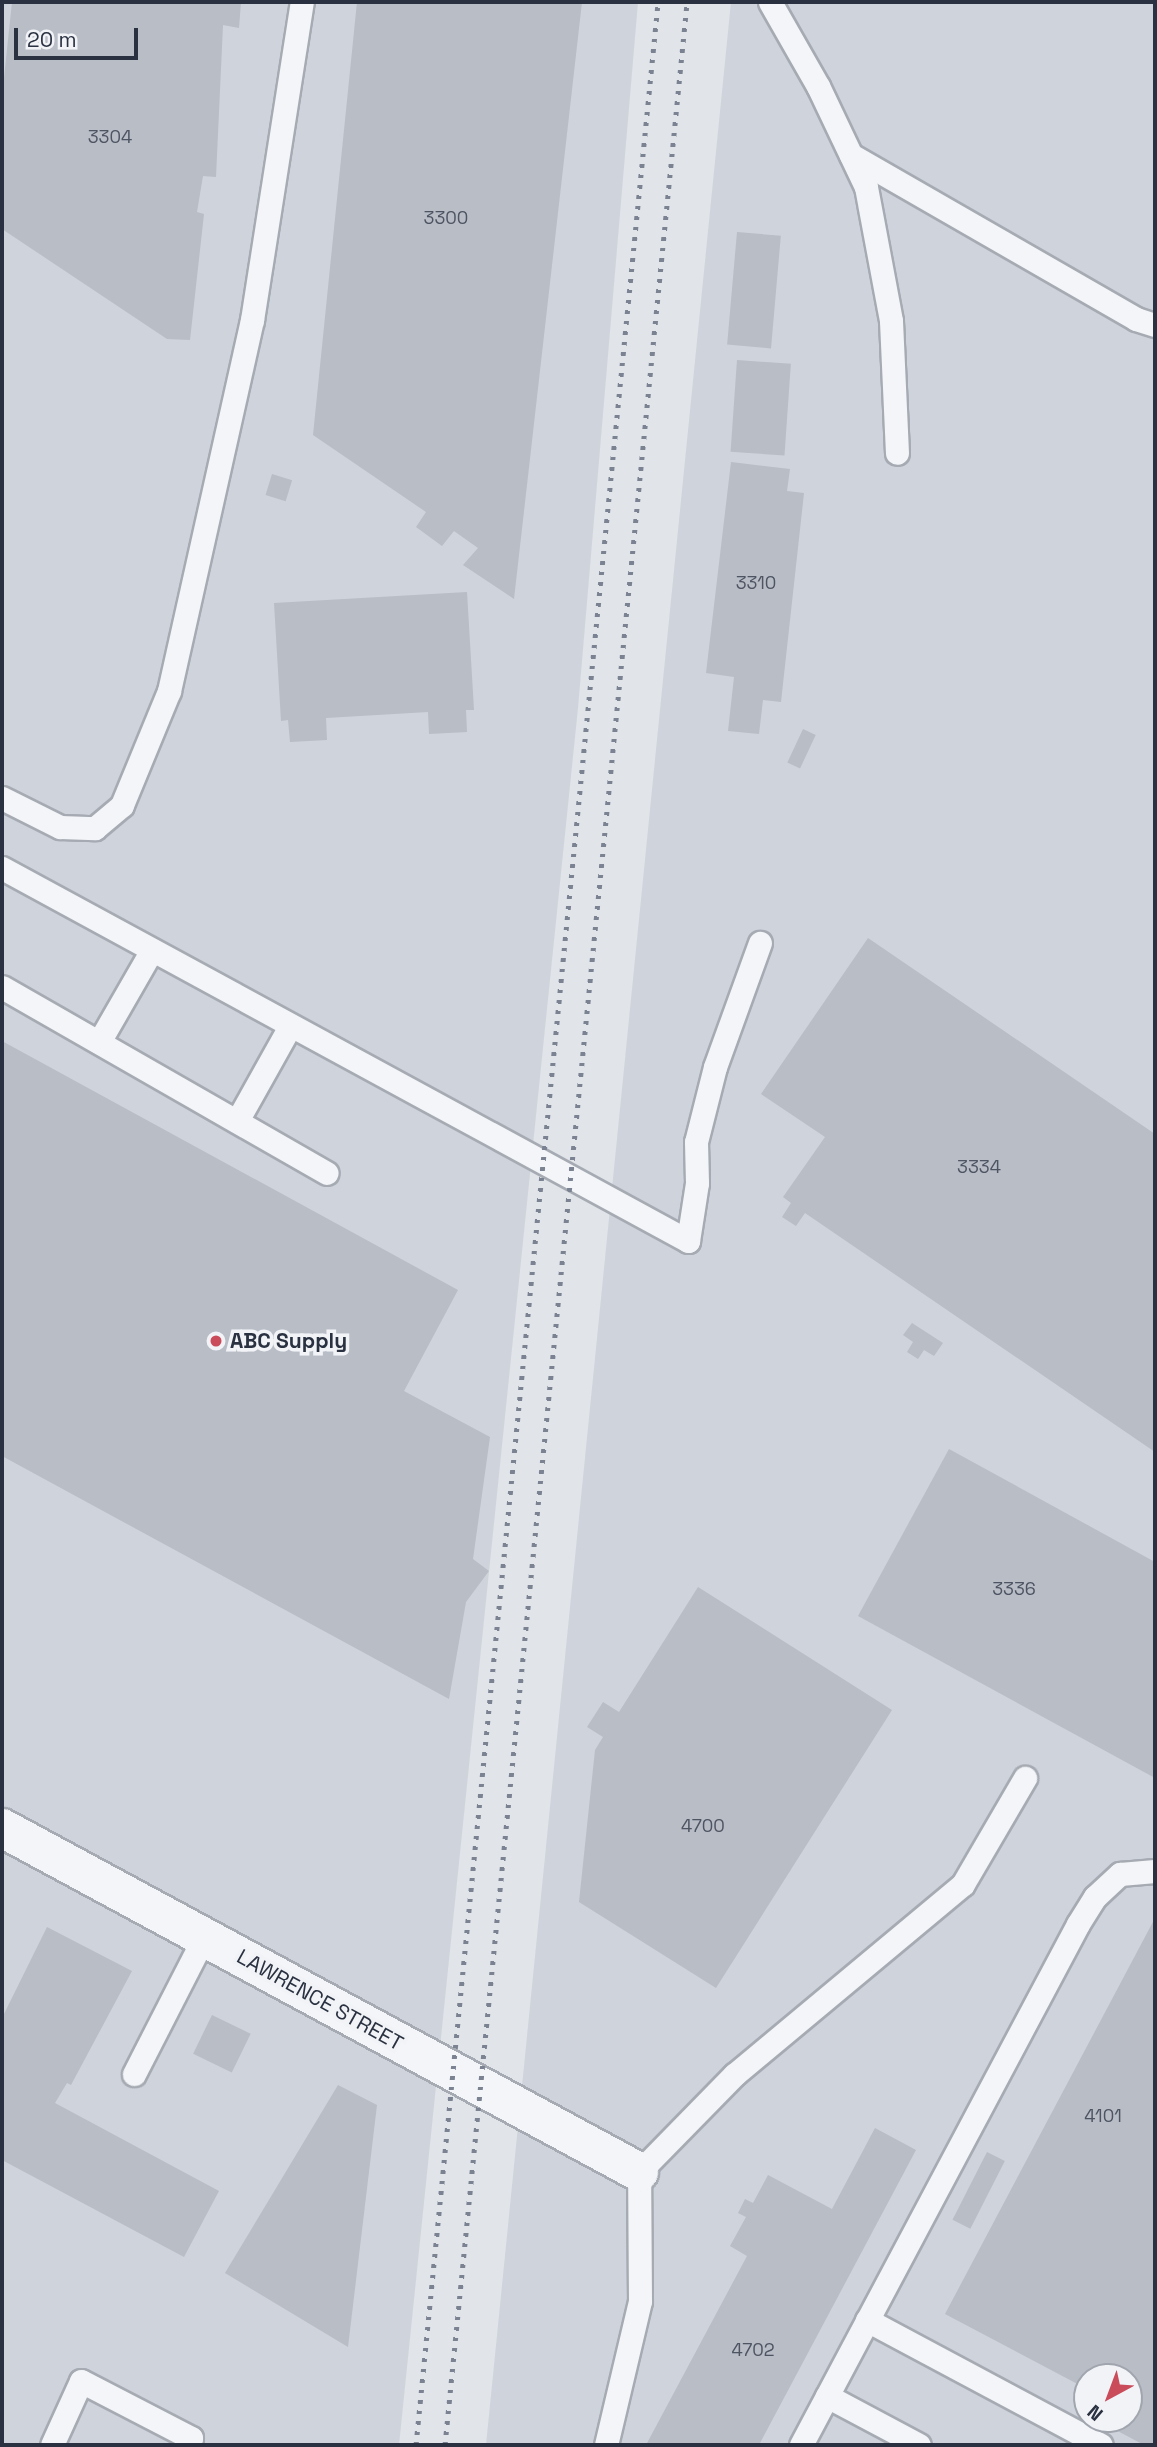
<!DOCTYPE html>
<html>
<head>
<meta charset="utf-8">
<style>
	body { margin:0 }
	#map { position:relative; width:1157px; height:2447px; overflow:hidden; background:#e1e4e9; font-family:"Space Grotesk",sans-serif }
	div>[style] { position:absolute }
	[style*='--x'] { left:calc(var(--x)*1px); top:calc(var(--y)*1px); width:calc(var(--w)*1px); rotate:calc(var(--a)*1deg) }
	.built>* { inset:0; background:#cfd3db }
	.building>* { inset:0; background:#b8bdc6; transform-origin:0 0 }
	.roads { filter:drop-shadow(2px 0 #a6abb3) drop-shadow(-2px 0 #a6abb3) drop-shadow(0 2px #a6abb3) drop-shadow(0 -2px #a6abb3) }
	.service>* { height:23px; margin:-11.5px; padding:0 11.5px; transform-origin:11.5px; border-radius:11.5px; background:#f4f5f8 }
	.minor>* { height:38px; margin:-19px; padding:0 19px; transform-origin:19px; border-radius:19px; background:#f4f5f8 }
	.rail>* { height:5px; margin-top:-2.5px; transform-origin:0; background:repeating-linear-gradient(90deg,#7b8392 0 3.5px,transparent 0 10.5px) }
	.dots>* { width:19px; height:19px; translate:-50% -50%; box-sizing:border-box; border:4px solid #f1f3f7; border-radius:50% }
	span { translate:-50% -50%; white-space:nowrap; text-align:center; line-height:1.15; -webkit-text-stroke:7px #f1f3f7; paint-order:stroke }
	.number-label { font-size:18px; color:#4e5462 }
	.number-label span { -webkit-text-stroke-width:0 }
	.poi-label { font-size:21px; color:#2a3140; font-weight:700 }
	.left { translate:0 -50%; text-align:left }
	.street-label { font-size:21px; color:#2a3140 }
	.frame { position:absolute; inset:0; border:4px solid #2a3140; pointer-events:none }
	.north { position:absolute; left:1073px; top:2363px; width:70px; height:70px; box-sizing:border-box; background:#f1f3f7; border:2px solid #a1a5ae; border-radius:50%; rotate:221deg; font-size:19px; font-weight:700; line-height:28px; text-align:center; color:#2a3140 }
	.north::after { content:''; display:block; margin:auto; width:24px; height:32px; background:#ca4b5a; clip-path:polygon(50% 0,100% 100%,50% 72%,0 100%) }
	.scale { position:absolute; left:14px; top:28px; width:124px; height:32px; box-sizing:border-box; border:4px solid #2a3140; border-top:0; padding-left:9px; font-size:21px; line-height:24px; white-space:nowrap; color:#2a3140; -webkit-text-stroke:5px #f1f3f7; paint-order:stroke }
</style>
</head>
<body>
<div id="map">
	<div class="built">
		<div style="clip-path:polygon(2px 2px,638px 2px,578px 708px,399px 2445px,2px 2445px)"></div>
		<div style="clip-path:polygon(evenodd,731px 2px,1155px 2px,1155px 2445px,486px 2445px,731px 2px,1087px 2377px,1129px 2377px,1129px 2419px,1087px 2419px,1087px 2377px)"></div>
	</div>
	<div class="building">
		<div style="clip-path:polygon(12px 2px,241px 2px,239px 28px,223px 25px,216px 177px,203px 176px,197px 212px,204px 214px,190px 340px,167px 339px,2px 229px,2px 97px)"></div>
		<div style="clip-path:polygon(357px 2px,582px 2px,514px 599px,463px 565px,478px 548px,454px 531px,442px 546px,416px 527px,426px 512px,313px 435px)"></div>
		<div style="left:737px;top:232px;width:44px;height:113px;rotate:5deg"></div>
		<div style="left:737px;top:360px;width:54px;height:92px;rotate:4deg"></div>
		<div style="clip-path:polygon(731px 462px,790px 469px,787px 491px,804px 493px,781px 702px,763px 700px,759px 734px,728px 731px,734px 677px,706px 673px)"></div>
		<div style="left:272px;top:474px;width:21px;height:22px;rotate:17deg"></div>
		<div style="clip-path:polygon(467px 592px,474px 710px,466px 710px,467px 732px,429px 734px,428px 712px,326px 718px,327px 740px,290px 742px,288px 720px,281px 721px,274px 603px)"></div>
		<div style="left:803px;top:729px;width:14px;height:37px;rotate:25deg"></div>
		<div style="clip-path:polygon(868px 938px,1155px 1134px,1155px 1452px,805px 1213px,796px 1226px,782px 1217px,791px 1203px,783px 1197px,825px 1137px,761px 1094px)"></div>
		<div style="clip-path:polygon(2px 1041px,458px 1290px,404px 1391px,490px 1437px,473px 1559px,489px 1571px,466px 1602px,449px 1699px,2px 1456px)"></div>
		<div style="clip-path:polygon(912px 1323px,943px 1343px,934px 1356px,924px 1350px,918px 1359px,907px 1352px,913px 1342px,903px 1335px)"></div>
		<div style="clip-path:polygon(949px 1449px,1155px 1562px,1155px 1778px,858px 1616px)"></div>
		<div style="clip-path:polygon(698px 1587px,892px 1710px,716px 1988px,579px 1902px,595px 1750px,603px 1737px,587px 1727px,603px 1702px,619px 1712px)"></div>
		<div style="clip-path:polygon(1155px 1918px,1155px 2445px,1144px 2445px,1095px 2419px,1129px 2419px,1129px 2377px,1087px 2377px,1087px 2389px,945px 2314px)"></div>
		<div style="clip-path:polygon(47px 1927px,132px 1971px,71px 2085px,67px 2083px,55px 2103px,219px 2191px,184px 2257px,2px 2160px,2px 2018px)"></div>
		<div style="left:212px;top:2015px;width:43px;height:43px;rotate:26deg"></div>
		<div style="clip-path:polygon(338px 2085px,377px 2105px,348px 2347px,225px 2273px)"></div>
		<div style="clip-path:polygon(875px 2128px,916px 2150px,759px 2445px,646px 2445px,747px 2256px,730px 2246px,746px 2217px,738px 2213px,745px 2199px,753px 2203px,768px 2175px,832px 2209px)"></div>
		<div style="left:987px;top:2152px;width:20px;height:76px;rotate:27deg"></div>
		<div style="clip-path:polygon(1087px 2391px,1087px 2415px,1077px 2410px)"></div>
	</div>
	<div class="roads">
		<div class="service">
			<div style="--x:770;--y:2;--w:97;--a:60.3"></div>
			<div style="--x:818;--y:86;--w:112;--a:64.6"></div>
			<div style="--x:866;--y:187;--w:136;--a:79.4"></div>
			<div style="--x:891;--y:321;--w:132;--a:87.4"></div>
			<div style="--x:851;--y:155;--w:329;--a:29.9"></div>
			<div style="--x:1136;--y:319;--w:20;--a:18"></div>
			<div style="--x:2;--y:798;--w:65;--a:26.6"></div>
			<div style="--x:60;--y:827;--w:35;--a:2"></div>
			<div style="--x:95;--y:828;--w:35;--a:-40"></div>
			<div style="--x:122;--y:805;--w:123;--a:-67.6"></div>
			<div style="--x:169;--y:691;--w:380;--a:-77.4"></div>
			<div style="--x:252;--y:320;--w:322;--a:-81.1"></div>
			<div style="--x:2;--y:868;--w:781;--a:28.53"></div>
			<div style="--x:688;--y:1241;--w:59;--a:-81.2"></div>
			<div style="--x:697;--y:1183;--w:41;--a:-91.4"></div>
			<div style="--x:696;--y:1142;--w:77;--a:-75.8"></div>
			<div style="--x:715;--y:1067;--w:132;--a:-70.1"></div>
			<div style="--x:2;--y:987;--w:374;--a:29.8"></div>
			<div style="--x:99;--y:1042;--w:106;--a:-60.1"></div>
			<div style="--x:237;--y:1121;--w:109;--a:-60.8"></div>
			<div style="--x:134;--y:2074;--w:154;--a:-62.9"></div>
			<div style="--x:867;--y:2320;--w:265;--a:28.1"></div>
			<div style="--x:827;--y:2396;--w:104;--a:28"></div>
			<div style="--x:52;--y:2445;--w:70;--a:-65.6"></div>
			<div style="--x:81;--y:2381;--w:124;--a:27.4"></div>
			<div style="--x:191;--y:2438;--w:8;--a:113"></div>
			<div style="--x:606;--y:2445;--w:148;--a:-76.7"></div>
			<div style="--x:640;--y:2301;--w:129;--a:-90.4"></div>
			<div style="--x:639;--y:2172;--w:136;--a:-45.6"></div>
			<div style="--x:734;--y:2075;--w:298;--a:-39.8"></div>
			<div style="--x:963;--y:1884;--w:123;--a:-59.7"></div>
			<div style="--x:801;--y:2445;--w:590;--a:-62"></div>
			<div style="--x:1078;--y:1924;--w:32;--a:-58"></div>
			<div style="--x:1095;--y:1897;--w:34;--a:-43"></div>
			<div style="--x:1120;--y:1874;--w:35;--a:-5"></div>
		</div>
		<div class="minor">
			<div style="--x:2;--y:1828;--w:724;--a:28.37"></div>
		</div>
	</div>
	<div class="rail">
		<div style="--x:416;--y:2445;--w:2455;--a:-84.34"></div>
		<div style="--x:445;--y:2445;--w:2455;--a:-84.34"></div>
	</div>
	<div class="dots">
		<div style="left:216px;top:1341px;background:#ca4b5a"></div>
	</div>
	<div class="number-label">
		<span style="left:110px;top:137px">3304</span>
		<span style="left:446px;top:218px">3300</span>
		<span style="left:756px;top:583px">3310</span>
		<span style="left:979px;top:1167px">3334</span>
		<span style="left:1014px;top:1589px">3336</span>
		<span style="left:703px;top:1826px">4700</span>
		<span style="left:1103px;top:2116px">4101</span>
		<span style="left:753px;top:2350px">4702</span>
	</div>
	<div class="poi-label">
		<span class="left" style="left:230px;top:1341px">ABC Supply</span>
	</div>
	<div class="street-label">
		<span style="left:320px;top:2000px;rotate:29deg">LAWRENCE STREET</span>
	</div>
	<div class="frame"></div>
	<div class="north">N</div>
	<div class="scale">20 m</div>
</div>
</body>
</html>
